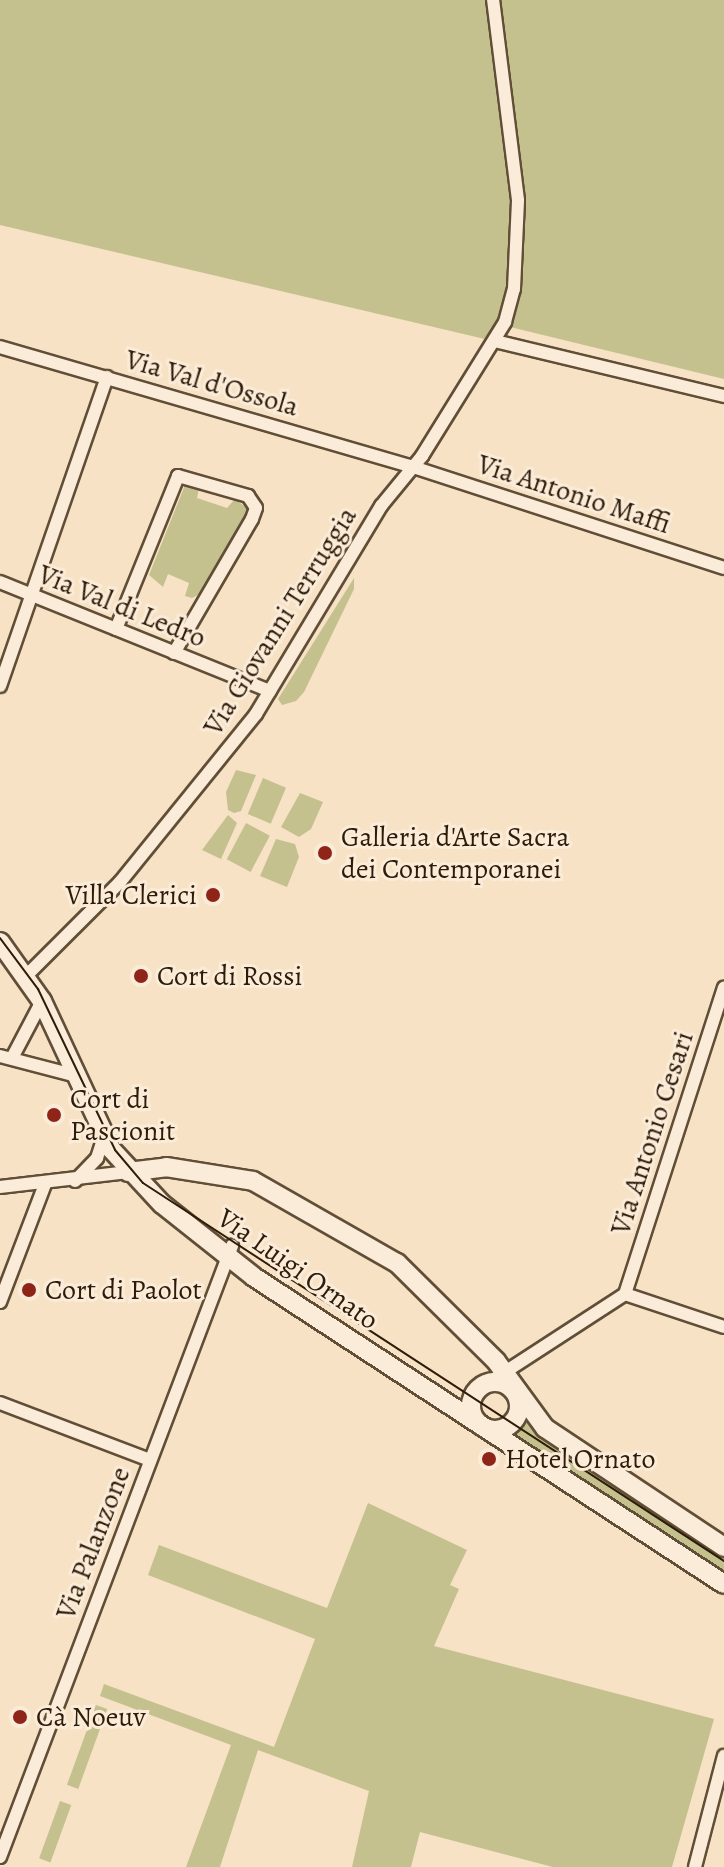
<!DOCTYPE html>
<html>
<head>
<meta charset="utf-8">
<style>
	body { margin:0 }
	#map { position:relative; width:724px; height:1867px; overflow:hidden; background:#f7e2c5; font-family:Alegreya,serif }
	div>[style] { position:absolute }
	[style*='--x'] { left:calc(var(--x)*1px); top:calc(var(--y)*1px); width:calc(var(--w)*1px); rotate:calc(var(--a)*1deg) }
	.green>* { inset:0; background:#c4c18f; transform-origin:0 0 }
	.roads { filter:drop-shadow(2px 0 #614e37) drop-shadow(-2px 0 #614e37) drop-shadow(0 2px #614e37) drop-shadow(0 -2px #614e37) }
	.street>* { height:12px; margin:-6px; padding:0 6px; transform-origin:6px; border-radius:6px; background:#faecd9 }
	.secondary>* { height:18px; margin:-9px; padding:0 9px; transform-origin:9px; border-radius:9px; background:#faecd9 }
	.secondary>.ring { margin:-9px; padding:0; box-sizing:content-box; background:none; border:18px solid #faecd9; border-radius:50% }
	.tram>* { height:2px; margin:-1px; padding:0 1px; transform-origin:1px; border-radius:1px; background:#2f1c08 }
	.dots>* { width:22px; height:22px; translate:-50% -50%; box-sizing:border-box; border:4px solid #faecd9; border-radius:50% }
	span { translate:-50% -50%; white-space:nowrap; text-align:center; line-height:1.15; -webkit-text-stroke:6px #faecd9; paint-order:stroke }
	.street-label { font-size:28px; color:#2f1c08 }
	.poi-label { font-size:28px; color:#2f1c08 }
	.left { translate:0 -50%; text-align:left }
	.right { translate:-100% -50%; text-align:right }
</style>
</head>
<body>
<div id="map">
	<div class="green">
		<div style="clip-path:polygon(0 0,724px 0,724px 379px,498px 324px,489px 340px,0 225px)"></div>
		<div style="clip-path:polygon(185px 485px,199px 488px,197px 498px,227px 508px,235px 499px,248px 509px,200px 594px,192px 598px,185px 596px,189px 583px,168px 574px,163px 587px,149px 575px)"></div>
		<div style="clip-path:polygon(354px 578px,354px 589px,304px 692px,296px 701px,282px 705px,278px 699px)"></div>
		<div style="clip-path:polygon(236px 770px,256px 775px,241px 811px,234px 813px,228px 810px,226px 792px)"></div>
		<div style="left:263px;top:778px;width:25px;height:39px;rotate:23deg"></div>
		<div style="clip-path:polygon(300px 793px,323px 802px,311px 829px,299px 837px,281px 827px)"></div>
		<div style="clip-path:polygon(228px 815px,237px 823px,221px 859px,202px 850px)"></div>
		<div style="left:246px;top:823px;width:27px;height:41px;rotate:28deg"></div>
		<div style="clip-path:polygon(276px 839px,295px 844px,299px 857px,287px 887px,260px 876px)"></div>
		<div style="clip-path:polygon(525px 1415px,724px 1553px,724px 1577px,508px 1433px)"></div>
		<div style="clip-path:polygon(368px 1503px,467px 1550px,450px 1585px,459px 1589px,434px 1646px,714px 1719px,672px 1867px,553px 1867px,420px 1832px,411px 1867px,352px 1867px,369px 1791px,258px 1750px,220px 1867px,186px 1867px,231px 1745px,100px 1696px,104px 1684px,274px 1747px,315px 1639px,148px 1575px,159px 1545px,327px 1608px)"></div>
		<div style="left:96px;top:1705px;width:12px;height:85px;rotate:20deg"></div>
		<div style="left:60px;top:1801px;width:12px;height:61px;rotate:20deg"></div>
	</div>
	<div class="roads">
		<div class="street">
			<div style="--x:495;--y:341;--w:236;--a:13.5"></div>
			<div style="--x:0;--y:347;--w:427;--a:16.2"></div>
			<div style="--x:410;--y:466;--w:330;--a:18"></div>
			<div style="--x:0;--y:582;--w:291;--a:22"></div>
			<div style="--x:116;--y:629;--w:165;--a:-67.9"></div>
			<div style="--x:178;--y:476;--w:73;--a:15.9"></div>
			<div style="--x:248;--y:496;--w:14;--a:56"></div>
			<div style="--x:256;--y:508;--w:12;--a:110"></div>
			<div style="--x:252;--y:519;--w:155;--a:120.2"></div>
			<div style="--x:0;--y:686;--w:327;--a:-70.9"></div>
			<div style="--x:27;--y:975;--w:132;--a:-45"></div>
			<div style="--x:120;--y:882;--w:216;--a:-51"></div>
			<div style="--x:256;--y:714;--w:243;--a:-59"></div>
			<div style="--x:381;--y:506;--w:65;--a:-50.6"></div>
			<div style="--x:422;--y:456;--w:158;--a:-58.2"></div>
			<div style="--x:505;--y:322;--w:34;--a:-75"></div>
			<div style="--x:514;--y:289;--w:89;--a:-87.4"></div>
			<div style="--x:518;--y:200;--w:202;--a:-97.1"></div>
			<div style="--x:0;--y:1056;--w:80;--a:14.6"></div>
			<div style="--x:12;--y:1058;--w:64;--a:-62.2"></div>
			<div style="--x:75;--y:1181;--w:32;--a:-46"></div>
			<div style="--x:97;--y:1158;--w:22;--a:-72"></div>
			<div style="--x:0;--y:1187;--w:129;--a:-6.7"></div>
			<div style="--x:625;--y:1294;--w:322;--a:-72.1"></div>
			<div style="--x:625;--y:1294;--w:104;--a:18.4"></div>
			<div style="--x:0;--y:1302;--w:126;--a:-69.1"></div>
			<div style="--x:485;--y:1385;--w:167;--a:-33"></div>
			<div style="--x:0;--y:1403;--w:160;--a:20.8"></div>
			<div style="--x:0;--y:1857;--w:654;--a:-69.21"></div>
			<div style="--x:695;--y:1867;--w:115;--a:-75.4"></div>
		</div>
		<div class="secondary">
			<div style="--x:0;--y:942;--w:72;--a:54.6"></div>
			<div style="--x:42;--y:1001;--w:163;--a:65"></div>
			<div style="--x:111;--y:1149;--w:75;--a:47.2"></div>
			<div style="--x:162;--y:1204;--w:117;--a:38.4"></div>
			<div style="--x:254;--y:1277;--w:561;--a:33.15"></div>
			<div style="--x:128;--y:1172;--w:38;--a:-7"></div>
			<div style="--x:166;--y:1167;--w:88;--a:9.1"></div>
			<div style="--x:253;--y:1181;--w:166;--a:29.7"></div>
			<div style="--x:397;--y:1263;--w:139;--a:44.7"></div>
			<div style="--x:496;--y:1361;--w:83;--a:53.8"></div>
			<div style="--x:545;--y:1428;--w:215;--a:33.6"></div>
			<div class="ring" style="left:471px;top:1382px;width:30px;height:30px"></div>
		</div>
	</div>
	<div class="tram">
		<div style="--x:0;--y:938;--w:64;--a:53.3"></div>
		<div style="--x:38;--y:989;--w:178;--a:64.4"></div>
		<div style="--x:115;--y:1150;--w:43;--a:49.7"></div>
		<div style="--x:143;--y:1183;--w:693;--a:33.05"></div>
	</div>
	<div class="dots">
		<div style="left:325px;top:853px;background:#8f2418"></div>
		<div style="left:213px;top:895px;background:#8f2418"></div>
		<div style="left:141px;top:976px;background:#8f2418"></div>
		<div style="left:54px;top:1115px;background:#8f2418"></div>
		<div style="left:29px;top:1290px;background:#8f2418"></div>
		<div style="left:489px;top:1459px;background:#8f2418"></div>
		<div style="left:20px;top:1717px;background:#8f2418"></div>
	</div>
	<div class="street-label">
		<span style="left:212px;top:383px;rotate:16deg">Via Val d'Ossola</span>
		<span style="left:574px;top:494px;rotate:18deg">Via Antonio Maffi</span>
		<span style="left:122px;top:606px;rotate:22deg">Via Val di Ledro</span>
		<span style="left:280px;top:621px;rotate:-58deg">Via Giovanni Terruggia</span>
		<span style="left:652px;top:1133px;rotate:-72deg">Via Antonio Cesari</span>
		<span style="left:298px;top:1269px;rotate:35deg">Via Luigi Ornato</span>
		<span style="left:93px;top:1543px;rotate:-69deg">Via Palanzone</span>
	</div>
	<div class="poi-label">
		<span class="left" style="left:341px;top:853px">Galleria d'Arte Sacra<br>dei Contemporanei</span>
		<span class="right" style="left:197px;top:895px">Villa Clerici</span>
		<span class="left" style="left:157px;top:976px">Cort di Rossi</span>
		<span class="left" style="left:70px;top:1115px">Cort di<br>Pascionit</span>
		<span class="left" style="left:45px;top:1290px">Cort di Paolot</span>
		<span class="left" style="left:505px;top:1459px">Hotel Ornato</span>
		<span class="left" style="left:36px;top:1717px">Cà Noeuv</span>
	</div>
</div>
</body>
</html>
